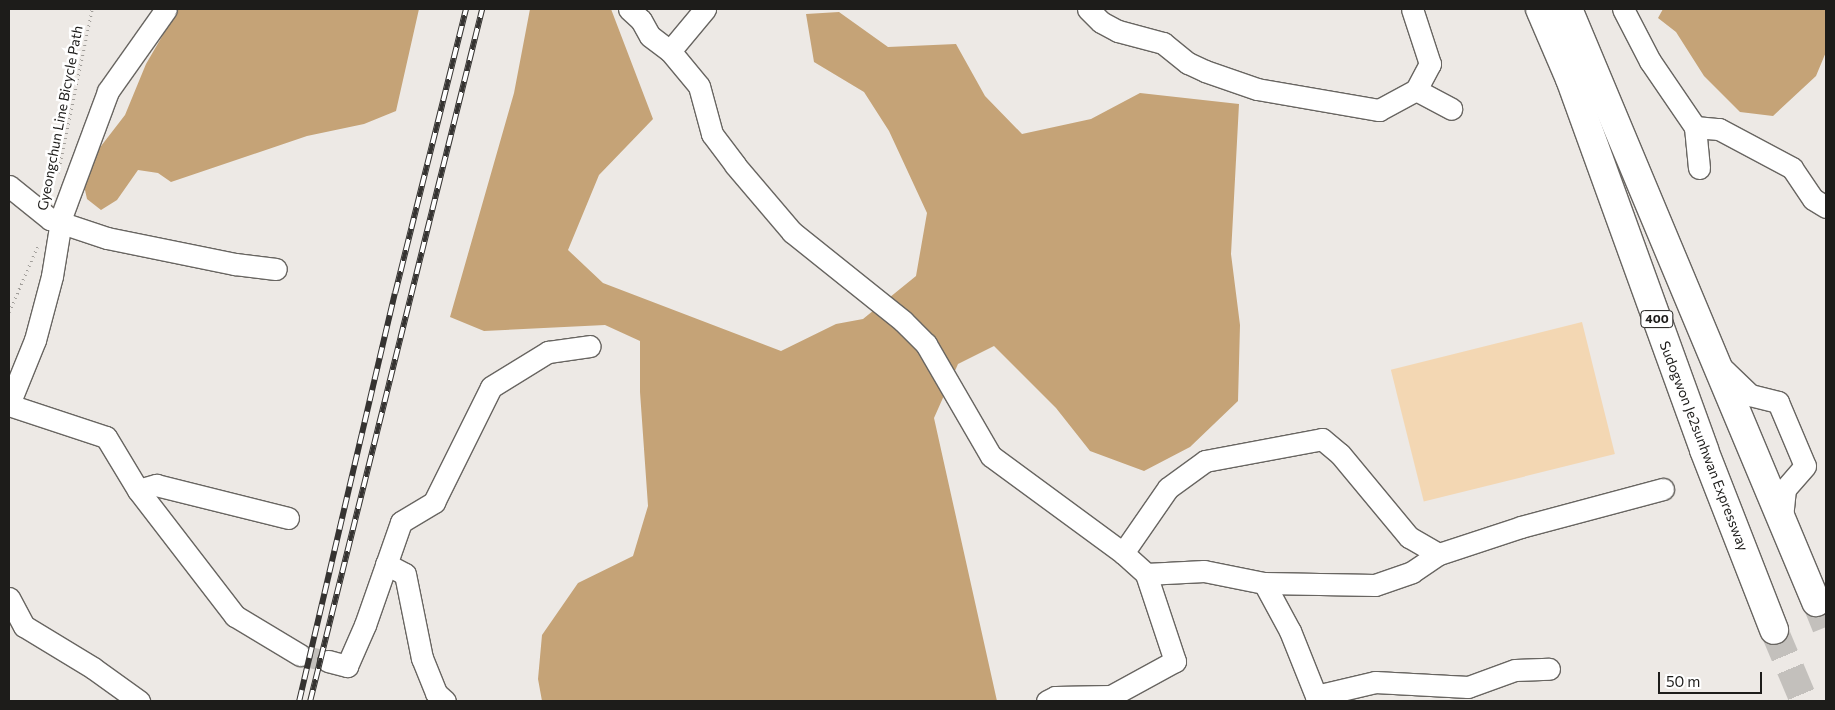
<!DOCTYPE html>
<html>
<head>
<meta charset="utf-8">
<style>
	body { margin:0 }
	#map { position:relative; width:1835px; height:710px; overflow:hidden; background:#ede9e5; font-family:Commissioner,sans-serif }
	div>[style] { position:absolute }
	[style*='--x'] { left:calc(var(--x)*1px); top:calc(var(--y)*1px); width:calc(var(--w)*1px); rotate:calc(var(--a)*1deg) }
	.green>* { inset:0; background:#f3d7b3; transform-origin:0 0 }
	.forest>* { inset:0; background:#c5a377 }
	.minor-tunnel>* { height:21px; margin-top:-10.5px; transform-origin:0; background:repeating-linear-gradient(90deg,#c3c0bc 0 21px,transparent 0 32px) }
	.highway-tunnel>* { height:28px; margin-top:-14px; transform-origin:0; background:repeating-linear-gradient(90deg,#c3c0bc 0 28px,transparent 0 42px) }
	.path>* { height:2.5px; margin-top:-1.25px; transform-origin:0; background:repeating-linear-gradient(90deg,#a19e9a 0 1px,transparent 0 5px) }
	.roads { filter:drop-shadow(1px 0 #686561) drop-shadow(-1px 0 #686561) drop-shadow(0 1px #686561) drop-shadow(0 -1px #686561) }
	.minor>* { height:21px; margin:-10.5px; padding:0 10.5px; transform-origin:10.5px; border-radius:10.5px; background:#fff }
	.highway>* { height:28px; margin:-14px; padding:0 14px; transform-origin:14px; border-radius:14px; background:#fff }
	.rail>* { height:5.5px; margin-top:-2.75px; transform-origin:0; background:repeating-linear-gradient(90deg,#fff 0 11px,#353331 0 22px); box-sizing:border-box; border-block:1px solid #353331 }
	span { translate:-50% -50%; white-space:nowrap; text-align:center; line-height:1.15; -webkit-text-stroke:5px #fff; paint-order:stroke }
	.shield-label span { padding:1px 4px; background:#fff; border:1px solid; border-radius:4px; -webkit-text-stroke-width:0 }
	.shield-label { font-size:12px; color:#1d1c1a; font-weight:700 }
	.street-label { font-size:14px; color:#1d1c1a }
	.frame { position:absolute; inset:0; border:10px solid #1d1c1a; pointer-events:none }
	.scale { position:absolute; left:1658px; top:672px; width:104px; height:22px; box-sizing:border-box; border:2px solid #1d1c1a; border-top:0; padding-left:6px; font-size:15px; line-height:18px; white-space:nowrap; color:#1d1c1a; -webkit-text-stroke:4px #fff; paint-order:stroke }
</style>
</head>
<body>
<div id="map">
	<div class="green">
		<div style="left:1582px;top:322px;width:136px;height:197px;rotate:76deg"></div>
	</div>
	<div class="forest">
		<div style="clip-path:polygon(178px 9px,419px 9px,396px 111px,364px 124px,307px 136px,171px 182px,158px 173px,138px 170px,117px 200px,101px 210px,87px 199px,81px 172px,125px 115px,146px 64px)"></div>
		<div style="clip-path:polygon(530px 9px,611px 9px,653px 119px,599px 175px,568px 250px,603px 283px,781px 351px,836px 324px,863px 319px,916px 276px,927px 213px,889px 131px,864px 92px,814px 62px,806px 14px,839px 12px,888px 47px,956px 44px,985px 96px,1022px 134px,1091px 119px,1140px 93px,1239px 104px,1231px 254px,1240px 325px,1238px 401px,1190px 447px,1144px 471px,1090px 451px,1056px 408px,994px 346px,958px 364px,934px 418px,997px 701px,542px 701px,538px 679px,542px 635px,578px 583px,633px 556px,648px 506px,640px 392px,640px 341px,605px 325px,484px 331px,450px 317px,514px 93px)"></div>
		<div style="clip-path:polygon(1663px 9px,1826px 9px,1826px 52px,1816px 76px,1773px 116px,1740px 112px,1704px 76px,1676px 32px,1658px 18px)"></div>
	</div>
	<div class="minor-tunnel">
		<div style="--x:300;--y:655;--w:29;--a:12"></div>
	</div>
	<div class="highway-tunnel">
		<div style="--x:1816;--y:602;--w:27;--a:68"></div>
		<div style="--x:1774;--y:630;--w:77;--a:67.1"></div>
	</div>
	<div class="path">
		<div style="--x:58;--y:173;--w:167;--a:-78.3"></div>
		<div style="--x:9;--y:312;--w:73;--a:-66.6"></div>
	</div>
	<div class="roads">
		<div class="minor">
			<div style="--x:629;--y:9;--w:16;--a:43"></div>
			<div style="--x:641;--y:20;--w:18;--a:61"></div>
			<div style="--x:650;--y:36;--w:25;--a:37"></div>
			<div style="--x:670;--y:51;--w:55;--a:-50.2"></div>
			<div style="--x:1088;--y:9;--w:18;--a:45"></div>
			<div style="--x:1101;--y:22;--w:19;--a:28"></div>
			<div style="--x:1118;--y:31;--w:47;--a:14.9"></div>
			<div style="--x:1163;--y:43;--w:32;--a:39"></div>
			<div style="--x:1188;--y:63;--w:19;--a:25"></div>
			<div style="--x:1205;--y:71;--w:55;--a:19.1"></div>
			<div style="--x:1257;--y:89;--w:124;--a:9.8"></div>
			<div style="--x:1379;--y:110;--w:42;--a:-28.4"></div>
			<div style="--x:1416;--y:90;--w:30;--a:-62"></div>
			<div style="--x:1430;--y:64;--w:58;--a:-108.1"></div>
			<div style="--x:1623;--y:9;--w:59;--a:62.6"></div>
			<div style="--x:1650;--y:61;--w:80;--a:55.7"></div>
			<div style="--x:670;--y:51;--w:45;--a:50.4"></div>
			<div style="--x:699;--y:86;--w:50;--a:74.8"></div>
			<div style="--x:712;--y:134;--w:39;--a:53"></div>
			<div style="--x:735;--y:165;--w:88;--a:49.6"></div>
			<div style="--x:792;--y:232;--w:142;--a:38.7"></div>
			<div style="--x:903;--y:321;--w:33;--a:45"></div>
			<div style="--x:926;--y:344;--w:129;--a:59.9"></div>
			<div style="--x:991;--y:456;--w:164;--a:36.3"></div>
			<div style="--x:1123;--y:553;--w:31;--a:42"></div>
			<div style="--x:1146;--y:574;--w:92;--a:71.6"></div>
			<div style="--x:1175;--y:661;--w:73;--a:151.3"></div>
			<div style="--x:1111;--y:696;--w:56;--a:179"></div>
			<div style="--x:1055;--y:697;--w:9;--a:153"></div>
			<div style="--x:1416;--y:90;--w:40;--a:28"></div>
			<div style="--x:1699;--y:168;--w:41;--a:-95.6"></div>
			<div style="--x:1695;--y:127;--w:24;--a:5"></div>
			<div style="--x:1719;--y:129;--w:83;--a:28.1"></div>
			<div style="--x:1792;--y:168;--w:37;--a:56"></div>
			<div style="--x:1813;--y:199;--w:15;--a:32"></div>
			<div style="--x:9;--y:186;--w:53;--a:38.8"></div>
			<div style="--x:50;--y:219;--w:60;--a:18.4"></div>
			<div style="--x:107;--y:238;--w:131;--a:11.5"></div>
			<div style="--x:235;--y:264;--w:41;--a:7"></div>
			<div style="--x:1720;--y:366;--w:42;--a:44"></div>
			<div style="--x:1750;--y:395;--w:29;--a:14"></div>
			<div style="--x:1778;--y:402;--w:69;--a:67.1"></div>
			<div style="--x:1805;--y:466;--w:30;--a:131"></div>
			<div style="--x:1785;--y:489;--w:29;--a:96"></div>
			<div style="--x:9;--y:404;--w:69;--a:-67.9"></div>
			<div style="--x:35;--y:340;--w:66;--a:-75.1"></div>
			<div style="--x:52;--y:276;--w:62;--a:-80.7"></div>
			<div style="--x:62;--y:215;--w:132;--a:-69.6"></div>
			<div style="--x:108;--y:91;--w:100;--a:-54.7"></div>
			<div style="--x:9;--y:405;--w:102;--a:18.3"></div>
			<div style="--x:106;--y:437;--w:62;--a:58.9"></div>
			<div style="--x:138;--y:490;--w:159;--a:52.4"></div>
			<div style="--x:235;--y:616;--w:76;--a:31"></div>
			<div style="--x:138;--y:490;--w:19;--a:-16"></div>
			<div style="--x:156;--y:485;--w:136;--a:14"></div>
			<div style="--x:1123;--y:553;--w:79;--a:-55.3"></div>
			<div style="--x:1168;--y:488;--w:46;--a:-36.1"></div>
			<div style="--x:1205;--y:461;--w:119;--a:-10.6"></div>
			<div style="--x:1322;--y:439;--w:23;--a:40"></div>
			<div style="--x:1340;--y:454;--w:108;--a:50.3"></div>
			<div style="--x:1409;--y:537;--w:34;--a:30"></div>
			<div style="--x:386;--y:564;--w:21;--a:28"></div>
			<div style="--x:405;--y:574;--w:86;--a:78.6"></div>
			<div style="--x:422;--y:658;--w:38;--a:68"></div>
			<div style="--x:436;--y:693;--w:12;--a:42"></div>
			<div style="--x:1146;--y:574;--w:58;--a:-3"></div>
			<div style="--x:1204;--y:571;--w:61;--a:11.3"></div>
			<div style="--x:1264;--y:583;--w:111;--a:1"></div>
			<div style="--x:1375;--y:585;--w:39;--a:-19"></div>
			<div style="--x:1412;--y:572;--w:32;--a:-34"></div>
			<div style="--x:1439;--y:554;--w:86;--a:-18.2"></div>
			<div style="--x:1521;--y:527;--w:147;--a:-15"></div>
			<div style="--x:1264;--y:583;--w:55;--a:61.6"></div>
			<div style="--x:1290;--y:631;--w:75;--a:68.2"></div>
			<div style="--x:9;--y:598;--w:32;--a:62"></div>
			<div style="--x:24;--y:626;--w:81;--a:31.3"></div>
			<div style="--x:93;--y:668;--w:57;--a:35.7"></div>
			<div style="--x:328;--y:661;--w:20;--a:15"></div>
			<div style="--x:347;--y:666;--w:45;--a:-66.3"></div>
			<div style="--x:365;--y:625;--w:109;--a:-70.7"></div>
			<div style="--x:401;--y:522;--w:39;--a:-31"></div>
			<div style="--x:434;--y:502;--w:128;--a:-63.6"></div>
			<div style="--x:491;--y:387;--w:67;--a:-31.6"></div>
			<div style="--x:548;--y:352;--w:42;--a:-8.1"></div>
			<div style="--x:1316;--y:696;--w:61;--a:-13.3"></div>
			<div style="--x:1375;--y:682;--w:93;--a:3.1"></div>
			<div style="--x:1468;--y:687;--w:50;--a:-19.9"></div>
			<div style="--x:1515;--y:670;--w:34;--a:-2"></div>
		</div>
		<div class="highway">
			<div style="--x:1540;--y:9;--w:76;--a:66.8"></div>
			<div style="--x:1570;--y:79;--w:394;--a:70.1"></div>
			<div style="--x:1704;--y:450;--w:193;--a:68.7"></div>
			<div style="--x:1568;--y:9;--w:643;--a:67.3"></div>
		</div>
	</div>
	<div class="rail">
		<div style="--x:299;--y:701;--w:419;--a:-76.8"></div>
		<div style="--x:395;--y:293;--w:293;--a:-76"></div>
		<div style="--x:310;--y:701;--w:713;--a:-76.04"></div>
	</div>
	<div class="shield-label">
		<span style="left:1657px;top:319px">400</span>
	</div>
	<div class="street-label">
		<span style="left:60px;top:118px;rotate:-79deg">Gyeongchun Line Bicycle Path</span>
		<span style="left:1704px;top:446px;rotate:69deg">Sudogwon Je2sunhwan Expressway</span>
	</div>
	<div class="frame"></div>
	<div class="scale">50 m</div>
</div>
</body>
</html>
